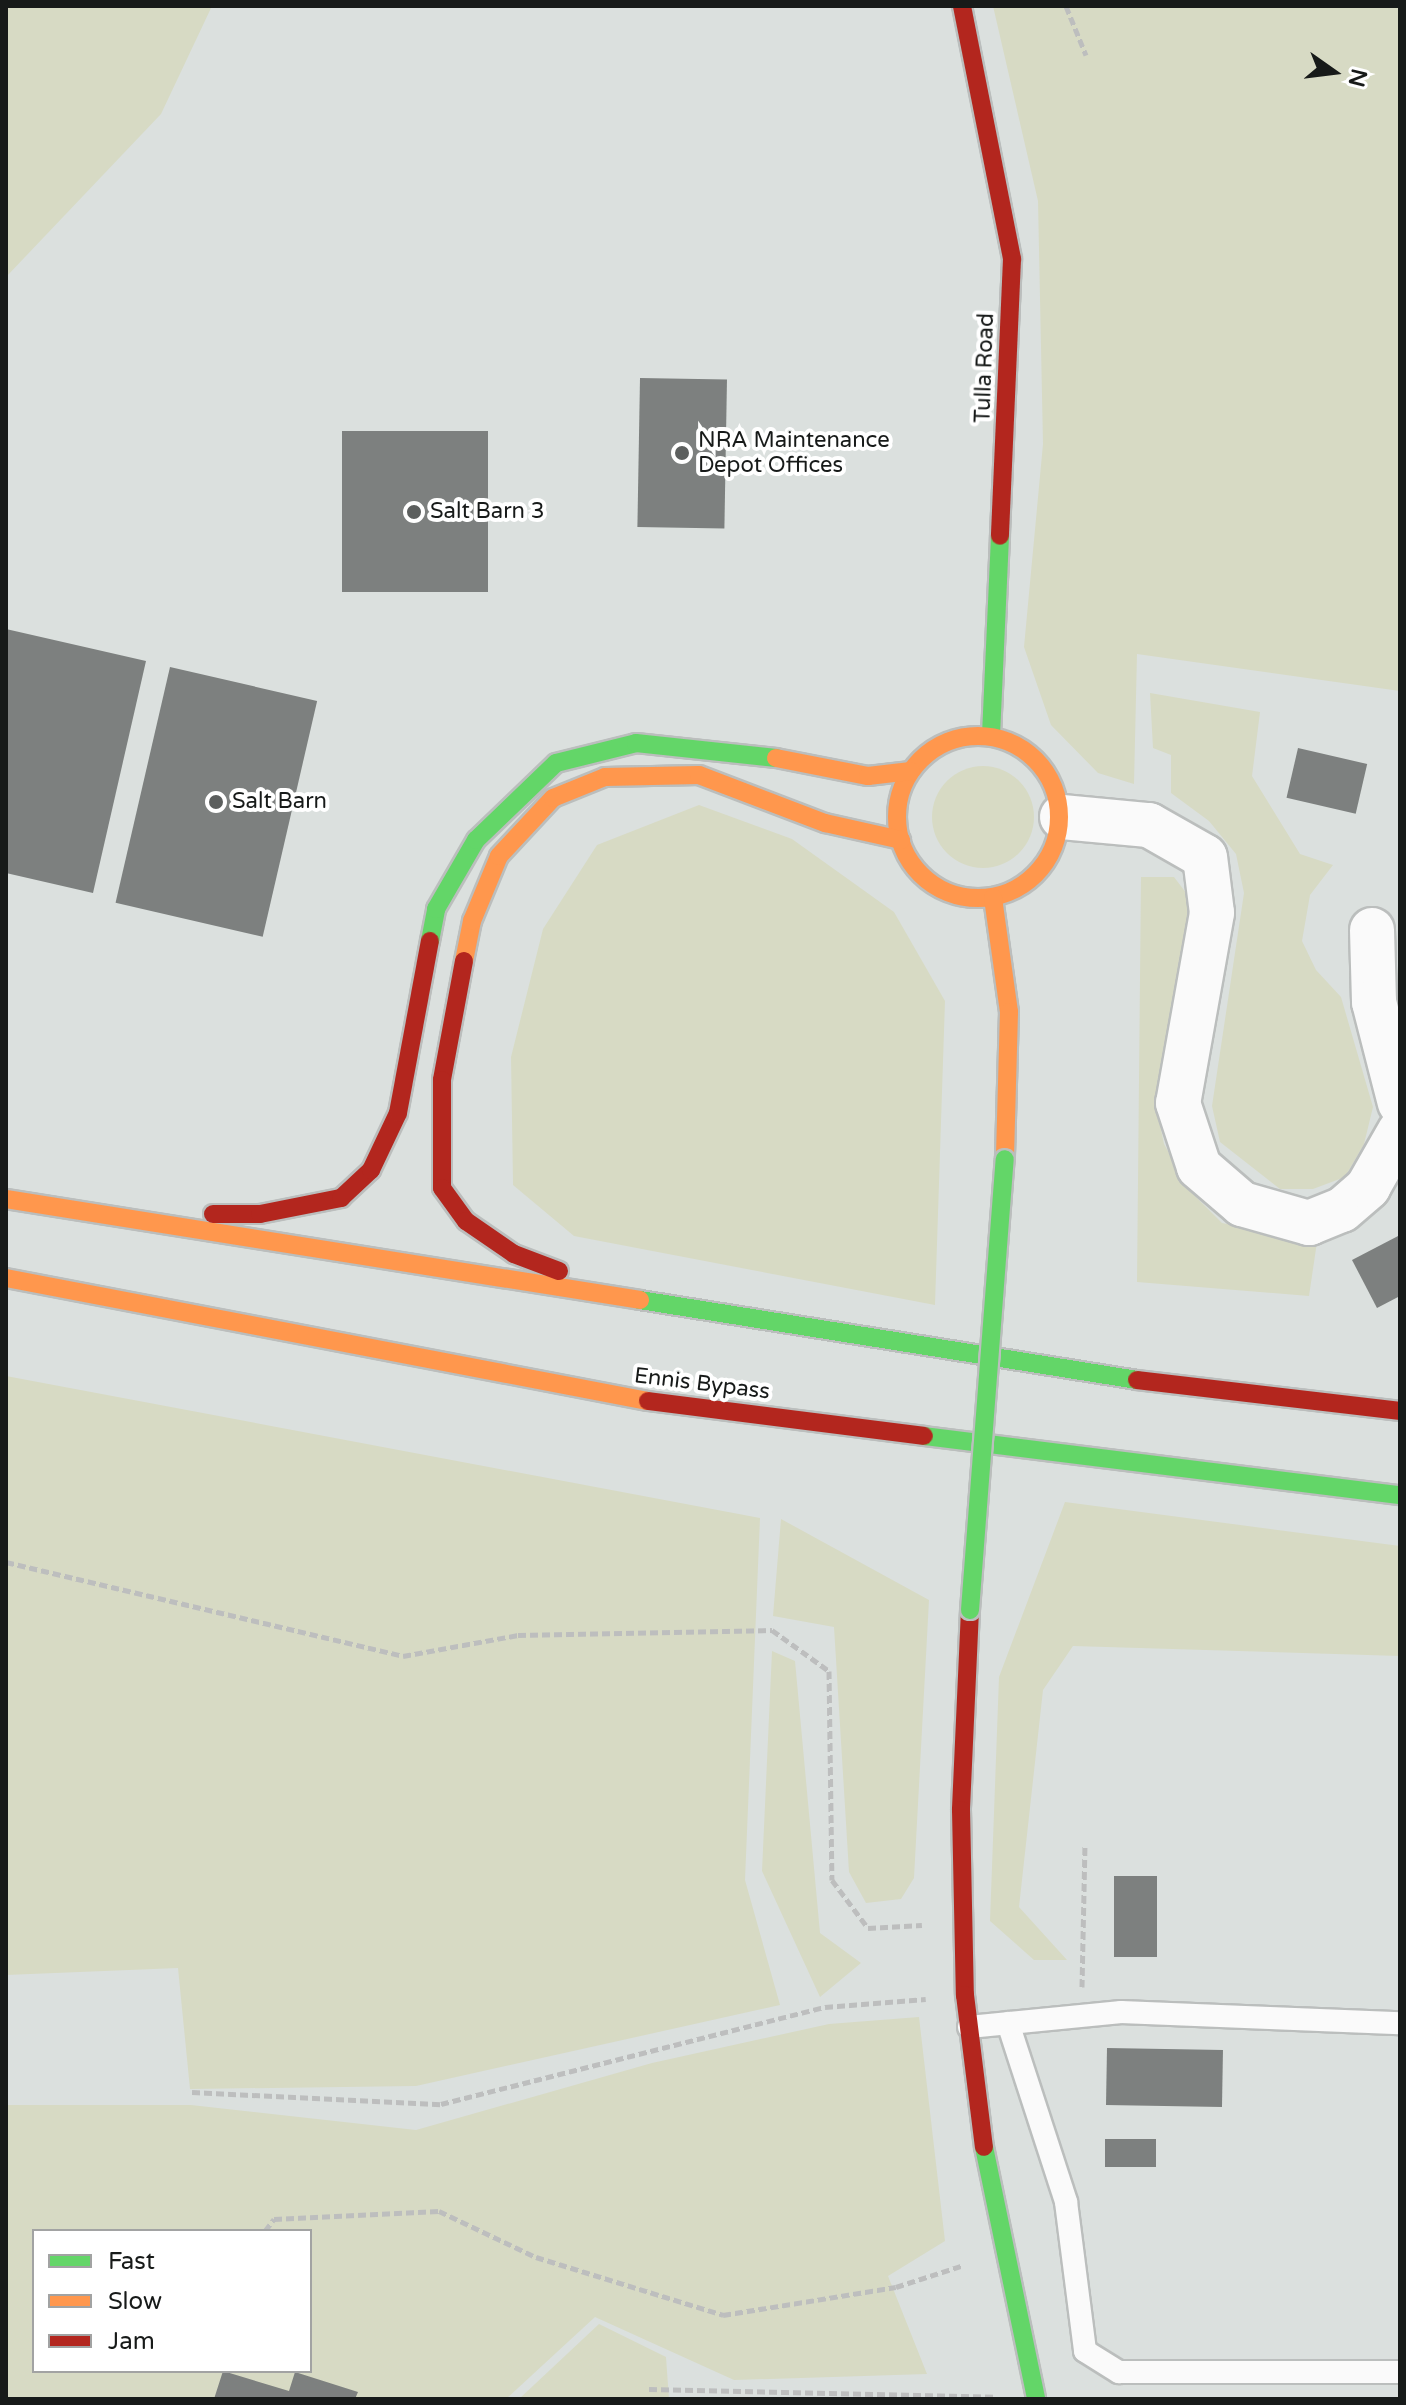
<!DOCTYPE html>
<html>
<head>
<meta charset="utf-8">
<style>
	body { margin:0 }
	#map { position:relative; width:1406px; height:2405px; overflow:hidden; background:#dbe0de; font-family:"Varela Round",sans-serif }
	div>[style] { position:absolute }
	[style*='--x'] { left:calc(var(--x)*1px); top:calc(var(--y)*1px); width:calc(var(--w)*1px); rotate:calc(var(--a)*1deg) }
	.green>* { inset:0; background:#d7dac4 }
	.round { border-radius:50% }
	.building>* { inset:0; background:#7d807f; transform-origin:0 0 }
	.path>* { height:5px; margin-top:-2.5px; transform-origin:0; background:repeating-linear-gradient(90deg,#bdbebe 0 8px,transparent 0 12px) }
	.roads { filter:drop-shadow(2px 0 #bbbebd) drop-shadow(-2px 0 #bbbebd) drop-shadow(0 2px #bbbebd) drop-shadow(0 -2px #bbbebd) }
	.lane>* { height:22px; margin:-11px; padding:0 11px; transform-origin:11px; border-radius:11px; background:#fafafa }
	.street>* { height:44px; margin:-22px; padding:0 22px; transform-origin:22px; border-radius:22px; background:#fafafa }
	.fast>* { height:18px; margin:-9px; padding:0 9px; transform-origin:9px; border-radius:9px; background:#63d668 }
	.slow>* { height:18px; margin:-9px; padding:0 9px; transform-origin:9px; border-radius:9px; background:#ff974d }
	.slow>.ring { margin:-9px; padding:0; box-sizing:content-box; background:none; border:18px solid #ff974d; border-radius:50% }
	.jam>* { height:18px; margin:-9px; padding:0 9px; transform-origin:9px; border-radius:9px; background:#b3261e }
	.bridges { filter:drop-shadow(2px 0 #bbbebd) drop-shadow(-2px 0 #bbbebd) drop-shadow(0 2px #bbbebd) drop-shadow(0 -2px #bbbebd) }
	.fast-bridge>* { height:18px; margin:-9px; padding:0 9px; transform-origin:9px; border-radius:9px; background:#63d668 }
	.dots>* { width:22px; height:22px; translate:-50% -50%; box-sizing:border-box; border:4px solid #fff; border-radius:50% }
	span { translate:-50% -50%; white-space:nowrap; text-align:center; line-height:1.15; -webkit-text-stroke:8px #fff; paint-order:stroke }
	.street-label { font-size:22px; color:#171a19 }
	.poi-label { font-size:22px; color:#171a19 }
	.left { translate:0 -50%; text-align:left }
	.frame { position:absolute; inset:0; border:8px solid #171a19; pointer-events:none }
	.legend { position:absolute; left:32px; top:2229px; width:280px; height:144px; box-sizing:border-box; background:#fff; border:2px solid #a2a3a3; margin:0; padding:10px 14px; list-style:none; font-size:24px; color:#171a19 }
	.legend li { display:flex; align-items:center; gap:16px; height:40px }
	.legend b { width:40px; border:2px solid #a2a3a3 }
	.north { position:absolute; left:1294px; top:32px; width:80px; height:80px; -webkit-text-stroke:6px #fff; paint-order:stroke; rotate:104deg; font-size:22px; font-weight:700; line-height:32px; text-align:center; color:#171a19 }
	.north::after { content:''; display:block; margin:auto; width:28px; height:36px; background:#171a19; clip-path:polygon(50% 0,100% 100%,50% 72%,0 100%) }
</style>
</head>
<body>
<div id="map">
	<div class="green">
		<div style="clip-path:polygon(6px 6px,212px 6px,161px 114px,6px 277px)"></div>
		<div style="clip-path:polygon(993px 6px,1400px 6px,1400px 691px,1137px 654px,1134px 784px,1098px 773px,1051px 725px,1024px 647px,1043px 444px,1038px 201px)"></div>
		<div style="clip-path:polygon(1150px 693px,1260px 712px,1252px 776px,1300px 854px,1333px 865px,1310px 895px,1302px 941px,1316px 970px,1341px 997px,1373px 1107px,1364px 1144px,1345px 1177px,1313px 1189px,1280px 1189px,1220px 1142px,1212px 1106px,1244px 893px,1236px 854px,1209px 821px,1171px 793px,1171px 755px,1153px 748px)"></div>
		<div class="round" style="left:932px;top:766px;width:102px;height:102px"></div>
		<div style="clip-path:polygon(699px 805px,792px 839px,894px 912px,945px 1001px,935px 1305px,574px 1236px,513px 1185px,511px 1057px,543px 929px,597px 845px)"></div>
		<div style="clip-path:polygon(1141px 877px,1174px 877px,1193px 902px,1156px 1106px,1164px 1144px,1190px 1191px,1222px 1223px,1317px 1242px,1309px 1296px,1137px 1282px)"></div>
		<div style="clip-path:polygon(6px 1376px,760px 1518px,745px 1880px,780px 2005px,416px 2086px,190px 2089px,178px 1968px,6px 1975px)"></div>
		<div style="clip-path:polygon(1065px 1502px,1400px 1546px,1400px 1656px,1073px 1646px,1043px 1690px,1019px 1907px,1067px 1960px,1034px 1960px,990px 1921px,999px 1677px)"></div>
		<div style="clip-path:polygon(781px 1519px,929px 1600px,914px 1878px,901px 1899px,866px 1903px,849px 1872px,834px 1627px,773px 1616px)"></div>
		<div style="clip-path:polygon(772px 1651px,795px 1661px,820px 1933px,861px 1963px,820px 1997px,762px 1871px)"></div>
		<div style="clip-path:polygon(evenodd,919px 2017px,945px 2241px,888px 2276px,927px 2374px,734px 2380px,595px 2317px,506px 2399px,6px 2399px,6px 2105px,191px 2105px,416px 2130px,652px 2063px,829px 2024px,919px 2017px,34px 2231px,310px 2231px,310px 2371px,34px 2371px,34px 2231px)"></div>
		<div style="clip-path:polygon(599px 2324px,666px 2357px,669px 2399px,519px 2399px)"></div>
	</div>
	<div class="building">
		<div style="left:640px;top:378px;width:87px;height:149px;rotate:1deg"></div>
		<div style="left:342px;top:431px;width:146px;height:161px"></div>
		<div style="clip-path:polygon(6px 629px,146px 661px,93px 893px,6px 873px)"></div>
		<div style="left:170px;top:667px;width:151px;height:242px;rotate:13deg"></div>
		<div style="left:1298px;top:748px;width:71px;height:51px;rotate:13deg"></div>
		<div style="clip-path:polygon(1400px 1235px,1400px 1296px,1377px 1308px,1352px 1260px)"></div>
		<div style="left:1114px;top:1876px;width:43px;height:81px"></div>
		<div style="left:1107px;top:2048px;width:116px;height:57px;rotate:1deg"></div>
		<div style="left:1105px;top:2139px;width:51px;height:28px"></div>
		<div style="clip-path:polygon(223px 2371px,289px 2391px,295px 2372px,358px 2392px,355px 2399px,214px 2399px)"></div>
	</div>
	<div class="path">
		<div style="--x:1066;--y:6;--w:53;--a:67.8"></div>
		<div style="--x:6;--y:1562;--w:408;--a:13.3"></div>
		<div style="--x:403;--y:1656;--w:117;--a:-10.3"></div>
		<div style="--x:518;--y:1635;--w:254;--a:-1.1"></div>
		<div style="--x:772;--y:1630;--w:70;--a:35.7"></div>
		<div style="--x:829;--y:1671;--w:209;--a:89.2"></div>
		<div style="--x:832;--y:1880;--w:60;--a:53.1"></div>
		<div style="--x:868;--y:1928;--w:54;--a:-3.2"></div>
		<div style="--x:1082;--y:1987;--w:142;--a:-88.8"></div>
		<div style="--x:192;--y:2092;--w:249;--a:2.8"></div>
		<div style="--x:441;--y:2104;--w:396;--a:-14.2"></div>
		<div style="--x:825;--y:2007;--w:101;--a:-4.5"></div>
		<div style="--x:265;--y:2231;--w:15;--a:-53"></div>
		<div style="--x:274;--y:2219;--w:165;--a:-2.8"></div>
		<div style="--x:439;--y:2211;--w:107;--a:25.4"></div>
		<div style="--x:536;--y:2257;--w:196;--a:17.2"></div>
		<div style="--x:723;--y:2315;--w:175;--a:-9.2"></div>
		<div style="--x:896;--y:2287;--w:71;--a:-17.9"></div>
		<div style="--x:649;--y:2389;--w:347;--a:1.3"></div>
	</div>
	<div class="roads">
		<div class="lane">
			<div style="--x:1008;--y:2023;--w:188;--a:72"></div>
			<div style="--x:1066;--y:2202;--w:150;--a:82.7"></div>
			<div style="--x:1085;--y:2351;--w:40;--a:32"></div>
			<div style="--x:1119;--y:2372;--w:281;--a:0"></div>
			<div style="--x:969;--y:2027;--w:153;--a:-5.6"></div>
			<div style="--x:1121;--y:2012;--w:279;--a:2.3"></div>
		</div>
		<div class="street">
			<div style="--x:1062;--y:817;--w:87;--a:5.3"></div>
			<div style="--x:1149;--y:825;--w:64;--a:29.7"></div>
			<div style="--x:1205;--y:857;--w:56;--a:82.9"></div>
			<div style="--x:1212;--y:913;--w:193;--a:100.1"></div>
			<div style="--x:1178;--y:1103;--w:67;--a:71.8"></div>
			<div style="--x:1199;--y:1167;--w:57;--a:40.7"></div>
			<div style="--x:1242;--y:1204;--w:70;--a:15.8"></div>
			<div style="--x:1309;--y:1223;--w:35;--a:-22"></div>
			<div style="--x:1342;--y:1210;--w:35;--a:-41"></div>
			<div style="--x:1368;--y:1187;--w:64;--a:-60.3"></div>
			<div style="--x:1372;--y:930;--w:72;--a:88.4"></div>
			<div style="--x:1374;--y:1002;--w:104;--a:75.6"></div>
		</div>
		<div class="fast">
			<div style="--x:991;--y:735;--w:199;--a:-87.4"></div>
			<div style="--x:430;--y:941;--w:33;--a:-79"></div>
			<div style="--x:436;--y:909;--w:80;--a:-59.9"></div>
			<div style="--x:476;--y:840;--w:111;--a:-43.9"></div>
			<div style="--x:556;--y:763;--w:82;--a:-14"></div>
			<div style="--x:636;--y:743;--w:141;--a:6.1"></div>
			<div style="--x:640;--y:1300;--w:503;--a:9.14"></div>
			<div style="--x:924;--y:1436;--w:480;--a:7.1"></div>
			<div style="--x:984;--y:2147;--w:257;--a:78.3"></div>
		</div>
		<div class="slow">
			<div class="ring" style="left:897px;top:736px;width:144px;height:144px"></div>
			<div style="--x:776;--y:758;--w:94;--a:11.1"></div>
			<div style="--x:868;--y:776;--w:43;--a:-6.6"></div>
			<div style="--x:993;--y:898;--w:115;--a:82"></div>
			<div style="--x:1009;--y:1012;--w:147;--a:91.6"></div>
			<div style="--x:464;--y:961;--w:41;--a:-78.7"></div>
			<div style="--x:472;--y:921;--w:70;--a:-67.4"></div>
			<div style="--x:499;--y:856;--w:79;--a:-47"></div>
			<div style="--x:553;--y:798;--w:56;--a:-22"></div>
			<div style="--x:605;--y:777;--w:94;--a:-1.2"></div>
			<div style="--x:699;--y:775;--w:135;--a:20.9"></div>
			<div style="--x:825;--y:823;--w:78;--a:12.6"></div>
			<div style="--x:6;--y:1199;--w:642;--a:9.05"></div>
			<div style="--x:6;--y:1278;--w:654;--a:10.85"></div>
		</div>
		<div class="jam">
			<div style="--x:962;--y:6;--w:258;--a:78.8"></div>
			<div style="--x:1012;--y:259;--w:277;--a:92.5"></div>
			<div style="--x:464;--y:961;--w:121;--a:100.5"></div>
			<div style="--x:442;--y:1080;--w:108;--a:90"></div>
			<div style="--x:442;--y:1188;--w:41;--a:54"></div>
			<div style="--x:466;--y:1221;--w:58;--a:34.5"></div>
			<div style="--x:514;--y:1254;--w:48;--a:20.7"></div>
			<div style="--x:213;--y:1214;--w:47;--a:0"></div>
			<div style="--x:260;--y:1214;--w:83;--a:-11.2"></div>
			<div style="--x:341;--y:1198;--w:41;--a:-43"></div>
			<div style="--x:371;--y:1170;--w:63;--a:-64.7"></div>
			<div style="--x:398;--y:1113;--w:175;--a:-79.5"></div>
			<div style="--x:1137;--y:1380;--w:265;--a:6.7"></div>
			<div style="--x:648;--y:1401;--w:278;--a:7.2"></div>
			<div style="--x:970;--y:1610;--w:200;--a:92.6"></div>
			<div style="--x:961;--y:1810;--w:185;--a:88.8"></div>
			<div style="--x:965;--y:1995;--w:153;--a:82.9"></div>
		</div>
	</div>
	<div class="bridges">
		<div class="fast-bridge">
			<div style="--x:970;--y:1610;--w:452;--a:-85.6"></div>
		</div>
	</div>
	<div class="dots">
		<div style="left:682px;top:453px;background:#5c5f5e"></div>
		<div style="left:414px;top:512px;background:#5c5f5e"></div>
		<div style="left:216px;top:802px;background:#5c5f5e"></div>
	</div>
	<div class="street-label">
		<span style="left:985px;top:368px;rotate:-88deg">Tulla Road</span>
		<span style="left:702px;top:1384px;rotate:7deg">Ennis Bypass</span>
	</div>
	<div class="poi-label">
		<span class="left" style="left:698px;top:453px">NRA Maintenance<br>Depot Offices</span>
		<span class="left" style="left:430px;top:512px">Salt Barn 3</span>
		<span class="left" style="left:232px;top:802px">Salt Barn</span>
	</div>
	<div class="frame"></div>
	<ul class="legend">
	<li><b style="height:10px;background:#63d668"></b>Fast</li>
	<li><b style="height:10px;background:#ff974d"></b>Slow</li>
	<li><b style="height:10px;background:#b3261e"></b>Jam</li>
	</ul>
	<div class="north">N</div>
</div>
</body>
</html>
